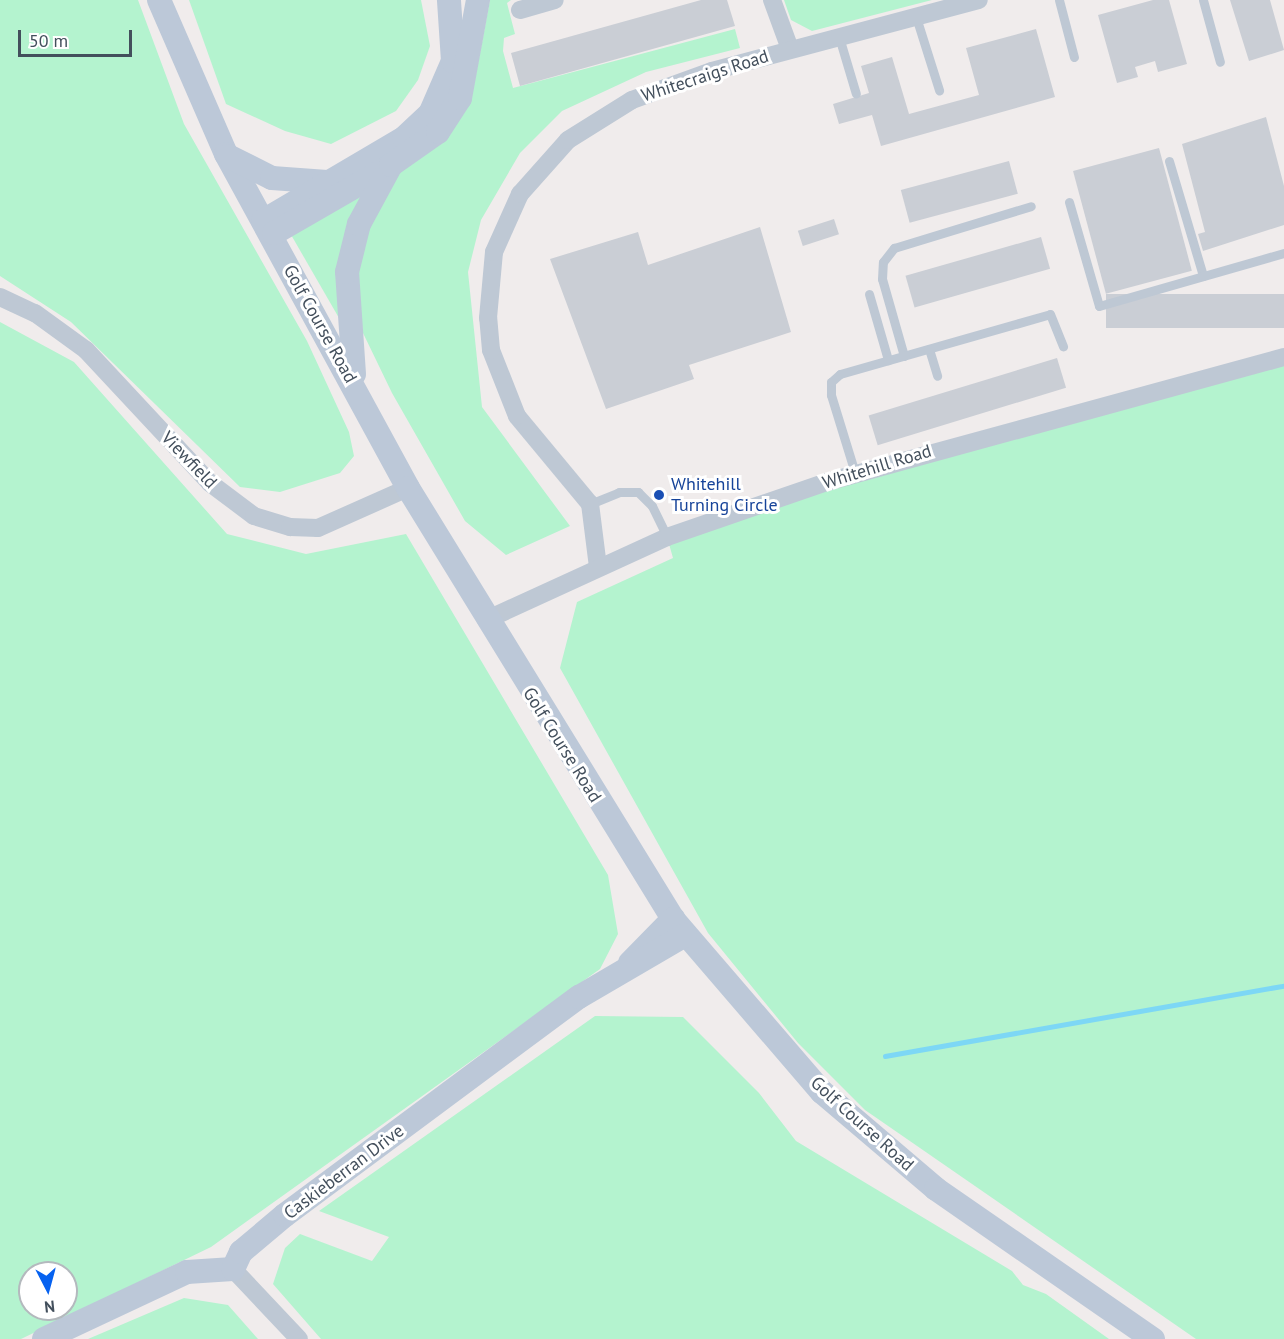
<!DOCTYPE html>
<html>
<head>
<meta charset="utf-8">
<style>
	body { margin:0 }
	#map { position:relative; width:1284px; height:1339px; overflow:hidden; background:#f0ecec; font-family:"PT Sans",sans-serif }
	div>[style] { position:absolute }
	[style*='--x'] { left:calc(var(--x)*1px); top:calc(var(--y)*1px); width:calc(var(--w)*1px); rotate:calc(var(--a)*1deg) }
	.green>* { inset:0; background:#b4f3cf }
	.stream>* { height:4.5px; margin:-2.25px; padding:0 2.25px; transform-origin:2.25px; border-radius:2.25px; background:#7dd7f5 }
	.building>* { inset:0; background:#caced5; transform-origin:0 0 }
	.lane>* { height:9px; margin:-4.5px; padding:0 4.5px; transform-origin:4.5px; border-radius:4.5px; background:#bec8d4 }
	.street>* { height:18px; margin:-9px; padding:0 9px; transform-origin:9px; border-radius:9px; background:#bec8d4 }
	.secondary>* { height:24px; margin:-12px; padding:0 12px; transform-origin:12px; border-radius:12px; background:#bcc8d8 }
	.dots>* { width:16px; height:16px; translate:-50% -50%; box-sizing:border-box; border:3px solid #fff; border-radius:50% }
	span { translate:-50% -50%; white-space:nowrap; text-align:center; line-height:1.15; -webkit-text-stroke:6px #fff; paint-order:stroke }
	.street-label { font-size:18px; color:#434f5c }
	.transit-label { font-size:18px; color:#164399 }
	.left { translate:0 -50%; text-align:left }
	.north { position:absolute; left:18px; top:1261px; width:60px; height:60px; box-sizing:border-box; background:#fff; border:2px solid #b4b9be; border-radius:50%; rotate:174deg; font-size:16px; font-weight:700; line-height:24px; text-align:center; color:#434f5c }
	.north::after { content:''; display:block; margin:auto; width:21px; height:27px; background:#0662f0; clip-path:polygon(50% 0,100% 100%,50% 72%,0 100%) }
	.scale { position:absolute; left:18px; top:30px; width:114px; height:27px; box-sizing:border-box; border:3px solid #434f5c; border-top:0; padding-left:8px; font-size:18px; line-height:21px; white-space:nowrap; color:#434f5c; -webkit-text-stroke:4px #fff; paint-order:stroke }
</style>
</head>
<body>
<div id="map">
	<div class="green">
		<div style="clip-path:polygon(0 0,138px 0,184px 124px,307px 341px,349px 432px,354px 456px,340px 473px,280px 492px,240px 487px,71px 322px,0 276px)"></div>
		<div style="clip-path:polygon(189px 0,421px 0,430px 46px,418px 80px,396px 111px,331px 144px,285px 131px,226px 104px)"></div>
		<div style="clip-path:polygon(490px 0,511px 0,507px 3px,515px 34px,504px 38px,503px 51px,513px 88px,735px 29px,740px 48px,646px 72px,562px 111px,520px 153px,481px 220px,468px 272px,482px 407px,570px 526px,506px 555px,465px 521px,392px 393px,363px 333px,351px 248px,368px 204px,473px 90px)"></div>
		<div style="clip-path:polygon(784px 0,932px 0,812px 31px,791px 20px)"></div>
		<div style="clip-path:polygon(365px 189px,339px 318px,290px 233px)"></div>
		<div style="clip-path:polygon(evenodd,0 322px,74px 362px,227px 534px,306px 554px,406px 534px,608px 875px,618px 934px,600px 969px,211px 1247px,21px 1339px,0 1339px,0 322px,30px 1273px,66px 1273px,66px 1309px,30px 1309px,30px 1273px)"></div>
		<div style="clip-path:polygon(1284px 357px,1284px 1339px,1196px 1339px,865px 1110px,798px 1043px,708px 933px,560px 668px,577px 602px,673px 558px,667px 537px)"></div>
		<div style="clip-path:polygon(595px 1016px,683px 1017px,759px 1093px,796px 1141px,1012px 1271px,1023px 1285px,1046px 1294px,1109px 1339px,321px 1339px,273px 1284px,285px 1248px,300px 1234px,372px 1261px,389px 1237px,319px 1211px)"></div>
		<div style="clip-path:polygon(184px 1298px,228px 1305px,258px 1339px,88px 1339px)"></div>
	</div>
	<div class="stream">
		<div style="--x:885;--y:1056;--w:405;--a:-10"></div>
	</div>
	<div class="building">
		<div style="clip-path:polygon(701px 0,727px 0,735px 26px,520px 86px,511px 53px)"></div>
		<div style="clip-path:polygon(1153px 0,1169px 0,1187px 64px,1158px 72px,1155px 61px,1135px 67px,1138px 77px,1117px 83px,1098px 15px)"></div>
		<div style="clip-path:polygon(1230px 0,1270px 0,1284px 50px,1249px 61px)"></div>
		<div style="clip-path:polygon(1036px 29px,1055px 97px,881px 146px,872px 115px,839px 124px,833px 104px,869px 93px,861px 66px,892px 57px,909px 114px,979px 95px,966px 48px)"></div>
		<div style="clip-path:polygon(1266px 117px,1284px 186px,1284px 225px,1203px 251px,1198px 234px,1205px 232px,1182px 144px)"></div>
		<div style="left:1159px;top:148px;width:127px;height:89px;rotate:75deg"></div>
		<div style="left:1009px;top:161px;width:34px;height:112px;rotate:75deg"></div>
		<div style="left:834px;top:219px;width:16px;height:38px;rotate:72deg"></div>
		<div style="clip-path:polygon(760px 227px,791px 332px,689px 365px,694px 379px,606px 409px,550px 259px,638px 232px,648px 265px)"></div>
		<div style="left:1041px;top:237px;width:33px;height:141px;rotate:74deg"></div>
		<div style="left:1284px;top:294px;width:34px;height:178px;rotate:90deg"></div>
		<div style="left:1057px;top:358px;width:31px;height:197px;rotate:73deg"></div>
	</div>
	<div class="lane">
		<div style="--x:1059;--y:0;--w:59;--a:75.3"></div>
		<div style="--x:1203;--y:0;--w:64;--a:74.7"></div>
		<div style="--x:916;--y:17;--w:77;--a:72.5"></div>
		<div style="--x:839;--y:37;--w:59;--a:73.4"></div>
		<div style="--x:1169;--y:161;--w:120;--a:73.5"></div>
		<div style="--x:1069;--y:202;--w:108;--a:73.9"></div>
		<div style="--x:1099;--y:306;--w:192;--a:-16"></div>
		<div style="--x:869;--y:294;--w:69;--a:73.9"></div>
		<div style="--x:929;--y:349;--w:28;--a:73"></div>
		<div style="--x:904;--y:356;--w:80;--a:-105.9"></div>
		<div style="--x:882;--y:279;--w:17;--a:-87"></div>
		<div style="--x:883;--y:262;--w:18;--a:-52"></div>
		<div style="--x:894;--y:248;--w:143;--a:-17"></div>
		<div style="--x:855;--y:473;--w:82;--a:-107.1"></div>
		<div style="--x:831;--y:395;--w:13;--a:-90"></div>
		<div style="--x:831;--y:382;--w:12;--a:-42"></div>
		<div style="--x:840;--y:374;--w:218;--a:-15.9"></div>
		<div style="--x:1050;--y:314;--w:35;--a:68"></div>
		<div style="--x:590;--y:504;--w:31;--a:-22"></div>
		<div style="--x:619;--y:492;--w:19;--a:0"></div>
		<div style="--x:638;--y:492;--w:20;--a:45"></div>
		<div style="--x:652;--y:506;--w:34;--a:64"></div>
	</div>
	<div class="street">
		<div style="--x:772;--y:0;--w:52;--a:69.8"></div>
		<div style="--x:520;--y:10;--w:36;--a:-16"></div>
		<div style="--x:0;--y:297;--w:38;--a:25"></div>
		<div style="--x:35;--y:313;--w:63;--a:36"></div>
		<div style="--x:86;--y:350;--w:182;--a:47"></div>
		<div style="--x:210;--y:483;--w:55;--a:36.9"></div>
		<div style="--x:254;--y:516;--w:38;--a:17"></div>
		<div style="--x:290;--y:527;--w:28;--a:2"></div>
		<div style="--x:318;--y:528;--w:98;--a:-24"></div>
		<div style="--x:598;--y:567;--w:64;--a:-97.2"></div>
		<div style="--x:590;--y:504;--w:114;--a:-129.7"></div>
		<div style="--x:517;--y:416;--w:71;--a:-111.5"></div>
		<div style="--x:491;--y:350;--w:32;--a:-95"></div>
		<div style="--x:488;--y:318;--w:66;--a:-84.8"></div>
		<div style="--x:494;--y:252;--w:64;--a:-65.9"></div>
		<div style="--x:520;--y:194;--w:72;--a:-48.4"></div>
		<div style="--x:568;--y:140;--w:75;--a:-32"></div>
		<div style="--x:632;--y:100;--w:85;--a:-19.9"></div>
		<div style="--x:712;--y:71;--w:276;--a:-14.9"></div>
		<div style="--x:486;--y:620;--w:199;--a:-24.6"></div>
		<div style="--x:667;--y:537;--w:169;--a:-19"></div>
		<div style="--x:827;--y:482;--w:474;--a:-15.3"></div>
		<div style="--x:233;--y:1269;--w:96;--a:46.7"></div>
	</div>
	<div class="secondary">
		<div style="--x:159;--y:0;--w:168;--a:66.5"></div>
		<div style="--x:226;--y:154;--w:380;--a:61.4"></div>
		<div style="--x:408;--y:488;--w:506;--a:58.41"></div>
		<div style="--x:673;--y:919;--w:228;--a:49.3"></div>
		<div style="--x:822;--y:1092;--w:150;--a:40.4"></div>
		<div style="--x:936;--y:1189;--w:264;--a:34.7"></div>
		<div style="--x:228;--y:156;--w:49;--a:26.6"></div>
		<div style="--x:272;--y:178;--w:55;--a:4.2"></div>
		<div style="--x:263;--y:221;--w:164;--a:-30.5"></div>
		<div style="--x:404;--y:138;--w:35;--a:-43"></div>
		<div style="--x:430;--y:114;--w:58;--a:-66.5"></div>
		<div style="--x:453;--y:61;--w:61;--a:-93.8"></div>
		<div style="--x:274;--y:233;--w:133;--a:-29.9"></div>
		<div style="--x:354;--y:374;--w:102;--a:-93.9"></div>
		<div style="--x:347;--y:272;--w:49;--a:-76"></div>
		<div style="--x:359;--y:224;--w:67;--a:-61.5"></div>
		<div style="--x:391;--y:165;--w:57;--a:-35.1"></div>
		<div style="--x:438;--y:132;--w:40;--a:-57.1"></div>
		<div style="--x:460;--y:98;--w:100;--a:-79.6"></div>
		<div style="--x:630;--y:963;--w:62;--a:-45.7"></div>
		<div style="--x:44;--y:1339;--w:158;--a:-25.1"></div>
		<div style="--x:187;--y:1272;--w:46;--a:-3.7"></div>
		<div style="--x:233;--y:1269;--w:19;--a:-65"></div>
		<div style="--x:241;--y:1252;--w:57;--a:-40.1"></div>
		<div style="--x:285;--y:1215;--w:366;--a:-36.6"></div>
		<div style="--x:579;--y:997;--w:123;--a:-30.3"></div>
	</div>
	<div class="dots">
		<div style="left:659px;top:495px;background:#1a4fb4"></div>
	</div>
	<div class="street-label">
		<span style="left:705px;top:76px;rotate:-18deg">Whitecraigs Road</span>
		<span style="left:320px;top:324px;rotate:61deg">Golf Course Road</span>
		<span style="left:189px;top:460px;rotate:46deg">Viewfield</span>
		<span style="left:877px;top:467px;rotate:-17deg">Whitehill Road</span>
		<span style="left:562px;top:745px;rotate:58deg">Golf Course Road</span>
		<span style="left:862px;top:1124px;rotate:42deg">Golf Course Road</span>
		<span style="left:344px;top:1172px;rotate:-37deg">Caskieberran Drive</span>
	</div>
	<div class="transit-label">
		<span class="left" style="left:671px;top:495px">Whitehill<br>Turning Circle</span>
	</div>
	<div class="north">N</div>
	<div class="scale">50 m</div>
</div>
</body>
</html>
